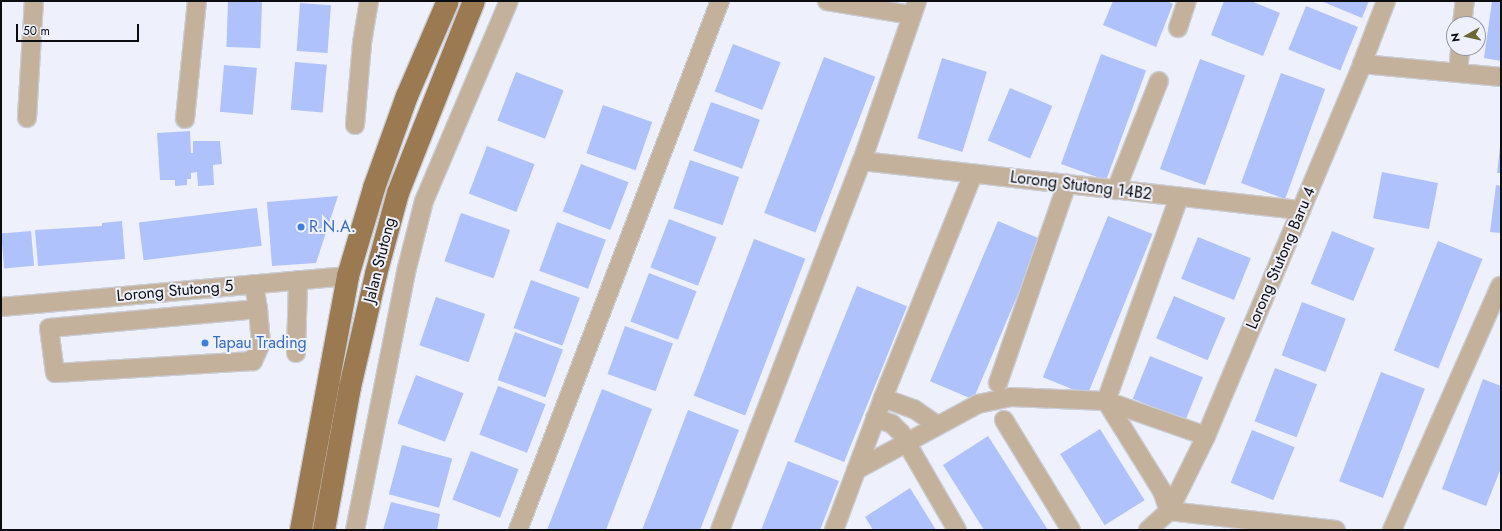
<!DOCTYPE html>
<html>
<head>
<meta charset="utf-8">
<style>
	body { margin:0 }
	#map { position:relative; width:1502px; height:531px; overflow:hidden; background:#eef1fb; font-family:Jost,sans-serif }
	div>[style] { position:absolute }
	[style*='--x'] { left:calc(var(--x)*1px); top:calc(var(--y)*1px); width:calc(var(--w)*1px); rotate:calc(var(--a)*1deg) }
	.building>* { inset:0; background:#b0c2fb; transform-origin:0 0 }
	.roads { filter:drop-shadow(1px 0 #cacdd5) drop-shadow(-1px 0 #cacdd5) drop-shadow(0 1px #cacdd5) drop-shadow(0 -1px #cacdd5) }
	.minor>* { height:18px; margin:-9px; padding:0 9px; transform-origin:9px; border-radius:9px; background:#c4b19b }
	.major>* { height:22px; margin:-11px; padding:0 11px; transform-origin:11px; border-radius:11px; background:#9c7a51 }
	.dots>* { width:11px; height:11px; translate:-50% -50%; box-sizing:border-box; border:2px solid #eef1fb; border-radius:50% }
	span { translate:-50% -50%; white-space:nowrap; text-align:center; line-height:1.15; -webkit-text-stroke:4px #eef1fb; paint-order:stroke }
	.street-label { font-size:16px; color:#0c0d10 }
	.shop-label { font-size:16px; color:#366cbe }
	.left { translate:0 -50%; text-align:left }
	.frame { position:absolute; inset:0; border:2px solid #0c0d10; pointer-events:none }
	.north { position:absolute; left:1446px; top:16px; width:40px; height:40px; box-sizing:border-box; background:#eef1fb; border:1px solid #94969d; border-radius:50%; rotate:262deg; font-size:11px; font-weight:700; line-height:16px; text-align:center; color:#0c0d10 }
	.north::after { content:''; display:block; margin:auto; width:14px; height:18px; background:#6d6734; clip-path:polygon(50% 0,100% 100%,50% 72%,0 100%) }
	.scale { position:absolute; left:16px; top:24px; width:123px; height:18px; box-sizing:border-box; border:2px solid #0c0d10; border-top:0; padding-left:5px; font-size:12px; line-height:14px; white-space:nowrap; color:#0c0d10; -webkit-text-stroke:3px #eef1fb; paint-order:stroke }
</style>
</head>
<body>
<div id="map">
	<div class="building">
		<div style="left:228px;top:1px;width:34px;height:46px;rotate:2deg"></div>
		<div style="clip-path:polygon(1113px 1px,1167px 1px,1173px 4px,1156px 47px,1103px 25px)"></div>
		<div style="clip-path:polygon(1224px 1px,1251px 1px,1280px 13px,1263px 56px,1211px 35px)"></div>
		<div style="clip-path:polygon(1321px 1px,1369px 1px,1362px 18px)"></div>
		<div style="clip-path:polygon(1492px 1px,1501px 1px,1501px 61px,1484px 58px)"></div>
		<div style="left:300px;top:3px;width:31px;height:48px;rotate:4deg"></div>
		<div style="left:1306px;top:6px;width:56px;height:47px;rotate:22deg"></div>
		<div style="left:733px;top:44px;width:51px;height:51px;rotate:21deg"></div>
		<div style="left:1101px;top:54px;width:48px;height:117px;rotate:20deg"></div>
		<div style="left:824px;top:57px;width:55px;height:167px;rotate:21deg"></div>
		<div style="left:942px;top:58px;width:47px;height:84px;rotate:17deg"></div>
		<div style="left:1200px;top:59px;width:48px;height:117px;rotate:20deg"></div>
		<div style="left:295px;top:62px;width:32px;height:48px;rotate:5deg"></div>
		<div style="left:224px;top:65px;width:33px;height:47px;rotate:5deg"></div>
		<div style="left:516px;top:72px;width:51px;height:52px;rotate:21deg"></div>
		<div style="left:1281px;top:73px;width:47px;height:117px;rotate:20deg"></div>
		<div style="left:1010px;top:88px;width:46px;height:57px;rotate:23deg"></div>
		<div style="left:711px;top:102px;width:52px;height:52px;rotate:20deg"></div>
		<div style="left:603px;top:105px;width:52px;height:51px;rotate:19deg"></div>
		<div style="clip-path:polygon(190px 131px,191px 153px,193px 153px,193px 141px,220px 141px,222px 164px,213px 165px,214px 185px,198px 186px,197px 172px,191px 173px,191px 179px,187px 179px,187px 185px,175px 186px,175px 180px,160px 180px,157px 133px)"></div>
		<div style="left:487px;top:146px;width:51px;height:51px;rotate:21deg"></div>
		<div style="clip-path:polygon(1500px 147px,1501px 147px,1501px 173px,1497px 173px)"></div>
		<div style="left:690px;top:160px;width:52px;height:51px;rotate:19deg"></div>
		<div style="left:581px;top:164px;width:51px;height:51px;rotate:21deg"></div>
		<div style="left:1382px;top:172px;width:57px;height:47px;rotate:11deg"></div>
		<div style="clip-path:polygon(1496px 185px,1501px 186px,1501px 233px,1490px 232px)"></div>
		<div style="clip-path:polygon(338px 196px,316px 263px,272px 266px,267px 202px)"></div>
		<div style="left:257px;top:208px;width:38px;height:119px;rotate:83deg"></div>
		<div style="left:461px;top:213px;width:52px;height:51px;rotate:19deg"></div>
		<div style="left:1108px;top:216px;width:48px;height:174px;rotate:22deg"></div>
		<div style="left:669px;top:219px;width:51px;height:52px;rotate:21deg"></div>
		<div style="clip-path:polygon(122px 221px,125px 259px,38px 266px,35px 230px,102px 226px,102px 223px)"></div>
		<div style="left:998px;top:221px;width:47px;height:174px;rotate:23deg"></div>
		<div style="left:557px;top:222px;width:52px;height:52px;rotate:20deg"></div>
		<div style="left:31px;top:231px;width:35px;height:30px;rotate:85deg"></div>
		<div style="left:1332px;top:231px;width:46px;height:57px;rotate:22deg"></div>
		<div style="left:1198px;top:237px;width:57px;height:45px;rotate:22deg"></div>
		<div style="left:754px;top:239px;width:55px;height:168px;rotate:21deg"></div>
		<div style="left:1438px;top:241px;width:48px;height:118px;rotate:22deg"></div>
		<div style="left:649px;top:273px;width:51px;height:52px;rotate:21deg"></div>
		<div style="left:531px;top:280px;width:52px;height:51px;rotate:20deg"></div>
		<div style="left:857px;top:286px;width:54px;height:168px;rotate:22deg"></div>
		<div style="left:1174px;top:296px;width:56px;height:46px;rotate:23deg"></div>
		<div style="left:436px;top:297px;width:52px;height:51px;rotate:19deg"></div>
		<div style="left:1302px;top:302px;width:47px;height:57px;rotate:21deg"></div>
		<div style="left:625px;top:326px;width:51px;height:51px;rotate:20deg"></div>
		<div style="left:515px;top:332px;width:51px;height:51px;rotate:20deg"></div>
		<div style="left:1150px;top:356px;width:57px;height:46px;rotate:22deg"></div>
		<div style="left:1275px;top:368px;width:45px;height:57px;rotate:21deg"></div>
		<div style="left:1381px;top:372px;width:47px;height:117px;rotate:21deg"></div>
		<div style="left:416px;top:375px;width:51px;height:52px;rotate:21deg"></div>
		<div style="clip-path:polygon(1483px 379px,1501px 386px,1501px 468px,1486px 506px,1442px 489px)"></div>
		<div style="left:498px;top:386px;width:51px;height:52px;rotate:21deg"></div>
		<div style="clip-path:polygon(602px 389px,652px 409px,606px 530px,547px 530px)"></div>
		<div style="clip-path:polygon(688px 410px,739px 430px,700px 530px,642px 530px)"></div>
		<div style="left:1100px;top:429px;width:84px;height:47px;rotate:58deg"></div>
		<div style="left:1252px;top:430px;width:46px;height:57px;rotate:22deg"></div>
		<div style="clip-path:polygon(988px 436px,1048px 530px,984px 530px,943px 465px)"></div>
		<div style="left:402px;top:445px;width:52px;height:51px;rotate:15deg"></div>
		<div style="left:471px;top:451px;width:51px;height:52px;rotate:21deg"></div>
		<div style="clip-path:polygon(788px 461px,839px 481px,820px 530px,761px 530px)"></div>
		<div style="clip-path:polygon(910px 488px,936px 530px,873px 530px,865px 517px)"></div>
		<div style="clip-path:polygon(391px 502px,440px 514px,437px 530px,383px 530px)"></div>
	</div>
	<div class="roads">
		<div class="minor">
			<div style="--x:827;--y:1;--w:86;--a:9.4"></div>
			<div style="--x:1462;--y:24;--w:23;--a:-83"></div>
			<div style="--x:1178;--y:28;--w:28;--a:-72"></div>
			<div style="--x:1362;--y:64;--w:140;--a:5.3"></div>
			<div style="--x:1458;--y:73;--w:25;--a:-85"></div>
			<div style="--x:27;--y:118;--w:117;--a:-86.6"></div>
			<div style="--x:185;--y:119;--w:119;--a:-84.2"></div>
			<div style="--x:355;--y:125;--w:82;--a:-85.1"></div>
			<div style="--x:362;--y:43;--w:43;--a:-80.5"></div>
			<div style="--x:862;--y:161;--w:442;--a:6.4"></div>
			<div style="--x:1116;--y:190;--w:117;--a:-68.5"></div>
			<div style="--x:254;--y:284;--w:25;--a:81"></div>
			<div style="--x:258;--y:309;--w:34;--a:85"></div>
			<div style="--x:261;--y:343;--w:20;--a:114"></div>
			<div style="--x:253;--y:361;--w:198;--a:176.5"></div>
			<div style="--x:55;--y:373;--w:45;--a:-97.6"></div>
			<div style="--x:49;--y:328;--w:210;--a:-5.2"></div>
			<div style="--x:1;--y:307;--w:348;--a:-5.1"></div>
			<div style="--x:296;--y:353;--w:73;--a:-88.4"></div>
			<div style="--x:998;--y:383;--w:211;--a:-70.9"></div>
			<div style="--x:883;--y:398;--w:33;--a:20"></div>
			<div style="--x:914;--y:409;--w:29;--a:35"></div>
			<div style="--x:875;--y:418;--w:18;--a:19"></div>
			<div style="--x:892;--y:424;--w:13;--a:45"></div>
			<div style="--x:901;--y:433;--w:112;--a:60"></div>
			<div style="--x:1004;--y:420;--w:129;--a:58.7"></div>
			<div style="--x:856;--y:470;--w:139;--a:-28.4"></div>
			<div style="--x:978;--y:404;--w:34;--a:-12"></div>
			<div style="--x:1011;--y:397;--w:95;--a:2.4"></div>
			<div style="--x:1106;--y:401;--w:106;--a:19.3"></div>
			<div style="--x:1169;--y:511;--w:21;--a:-109"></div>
			<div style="--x:1162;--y:491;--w:106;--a:-121.9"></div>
			<div style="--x:1106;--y:401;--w:217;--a:-70.3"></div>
			<div style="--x:1169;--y:511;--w:168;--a:6.5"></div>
			<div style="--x:355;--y:530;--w:267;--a:-78.8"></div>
			<div style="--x:407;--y:268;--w:69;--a:-75.8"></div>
			<div style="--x:424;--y:201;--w:217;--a:-67"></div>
			<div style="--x:518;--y:530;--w:566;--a:-69.1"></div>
			<div style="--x:720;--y:530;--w:395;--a:-69"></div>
			<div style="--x:862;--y:161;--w:169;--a:-71"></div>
			<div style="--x:834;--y:530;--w:141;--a:-69.6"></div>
			<div style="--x:883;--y:398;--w:241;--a:-68.1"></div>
			<div style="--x:1148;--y:530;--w:28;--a:-42"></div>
			<div style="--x:1169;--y:511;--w:84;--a:-63.7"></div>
			<div style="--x:1206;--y:436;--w:403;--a:-67.2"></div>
			<div style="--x:1362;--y:64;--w:67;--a:-69.1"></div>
			<div style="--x:1392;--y:530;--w:267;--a:-66.1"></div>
		</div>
		<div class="major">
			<div style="--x:301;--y:530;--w:258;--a:-79.5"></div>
			<div style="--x:348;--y:276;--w:92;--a:-73.5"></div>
			<div style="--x:374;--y:188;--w:98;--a:-70.3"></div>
			<div style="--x:407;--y:96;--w:103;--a:-66.7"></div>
			<div style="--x:324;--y:530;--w:145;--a:-79.7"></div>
			<div style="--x:350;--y:387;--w:116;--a:-77"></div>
			<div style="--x:376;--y:274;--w:84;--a:-74.8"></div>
			<div style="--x:398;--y:193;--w:206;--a:-68.4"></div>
		</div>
	</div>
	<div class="dots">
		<div style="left:301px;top:227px;background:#3f7fe0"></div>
		<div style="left:205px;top:343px;background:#3f7fe0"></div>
	</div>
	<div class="street-label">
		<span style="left:1081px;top:186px;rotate:7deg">Lorong Stutong 14B2</span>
		<span style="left:1281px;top:258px;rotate:-67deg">Lorong Stutong Baru 4</span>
		<span style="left:380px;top:260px;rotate:-76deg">Jalan Stutong</span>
		<span style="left:175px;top:291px;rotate:-5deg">Lorong Stutong 5</span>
	</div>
	<div class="shop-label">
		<span class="left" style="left:309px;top:227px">R.N.A.</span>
		<span class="left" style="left:213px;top:343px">Tapau Trading</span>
	</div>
	<div class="frame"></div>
	<div class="north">N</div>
	<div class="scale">50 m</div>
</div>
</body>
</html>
